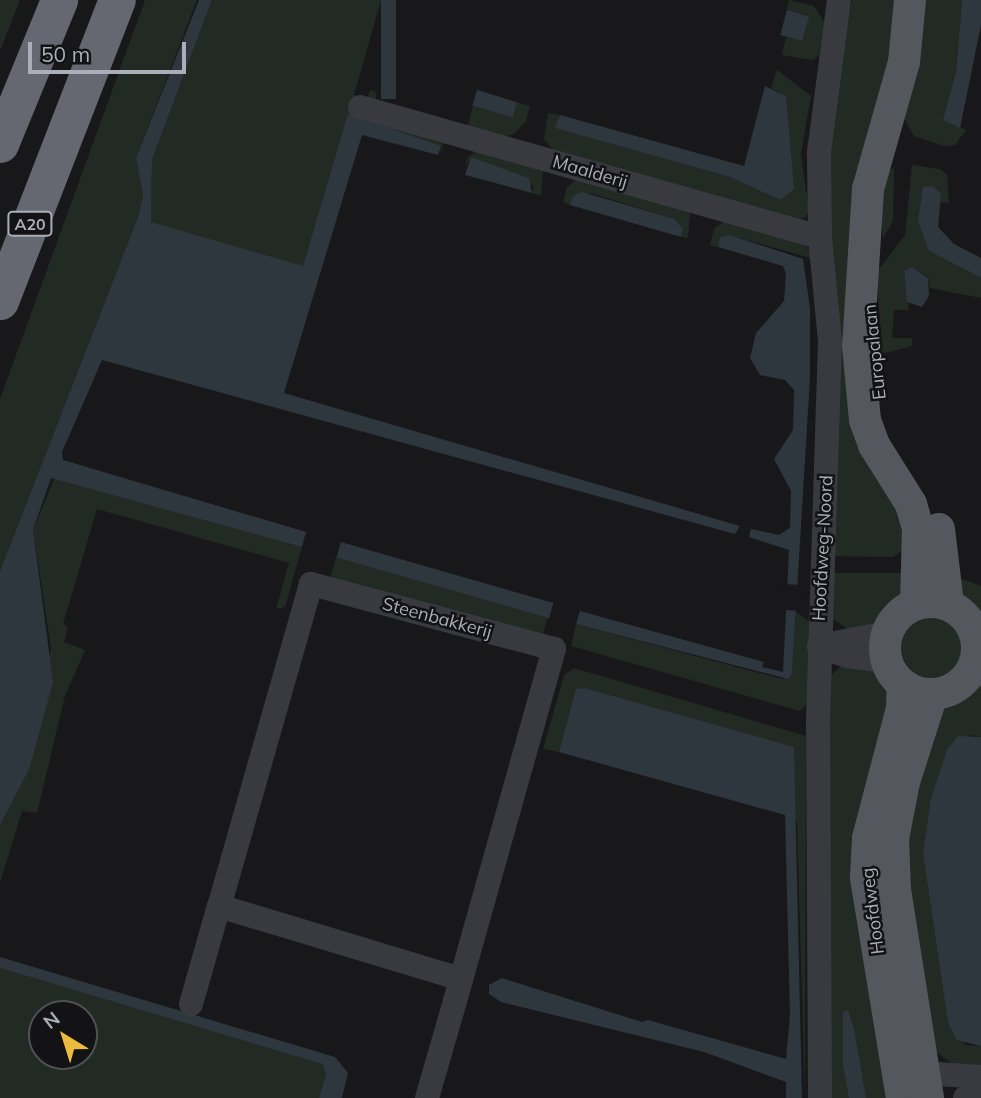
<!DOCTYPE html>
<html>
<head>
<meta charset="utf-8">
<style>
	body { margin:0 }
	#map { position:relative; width:981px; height:1098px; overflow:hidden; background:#18181a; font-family:Mulish,sans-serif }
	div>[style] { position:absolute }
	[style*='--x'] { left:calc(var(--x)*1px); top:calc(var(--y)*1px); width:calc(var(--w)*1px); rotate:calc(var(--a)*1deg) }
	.green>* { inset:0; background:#222a24; transform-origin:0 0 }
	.round { border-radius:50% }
	.water>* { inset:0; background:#2e363e; transform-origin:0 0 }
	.pier>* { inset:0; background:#18181a; transform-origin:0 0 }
	.minor>* { height:24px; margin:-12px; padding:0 12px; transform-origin:12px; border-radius:12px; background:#393a3f }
	.major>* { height:32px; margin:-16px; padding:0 16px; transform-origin:16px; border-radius:16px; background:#55575e }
	.major>.ring { margin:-16px; padding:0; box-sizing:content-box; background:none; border:32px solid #55575e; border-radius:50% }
	.highway>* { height:37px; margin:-18.5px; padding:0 18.5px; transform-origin:18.5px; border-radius:18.5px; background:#656870 }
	span { translate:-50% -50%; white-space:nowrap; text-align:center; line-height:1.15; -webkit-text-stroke:5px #131315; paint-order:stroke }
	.shield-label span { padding:2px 5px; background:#131315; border:2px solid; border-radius:5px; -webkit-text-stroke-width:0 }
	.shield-label { font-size:16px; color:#abaeb9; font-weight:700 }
	.street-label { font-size:18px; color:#abaeb9 }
	.north { position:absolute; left:28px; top:1000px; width:70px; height:70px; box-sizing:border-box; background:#131315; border:2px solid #505157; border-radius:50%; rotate:322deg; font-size:19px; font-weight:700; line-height:28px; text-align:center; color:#abaeb9 }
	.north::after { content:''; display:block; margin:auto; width:24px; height:32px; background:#ecbb3e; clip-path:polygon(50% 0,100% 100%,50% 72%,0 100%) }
	.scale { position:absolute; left:28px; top:42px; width:158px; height:32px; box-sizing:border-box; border:4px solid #abaeb9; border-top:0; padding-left:9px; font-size:21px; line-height:24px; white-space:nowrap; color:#abaeb9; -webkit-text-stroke:5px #131315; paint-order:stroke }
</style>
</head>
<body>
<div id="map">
	<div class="green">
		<div style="clip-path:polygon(0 0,20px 0,0 51px)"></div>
		<div style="clip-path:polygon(145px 0,197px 0,136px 158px,143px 195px,138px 217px,0 571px,0 399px)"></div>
		<div style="clip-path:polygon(212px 0,381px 0,354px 95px,367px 98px,370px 90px,377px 92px,372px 116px,443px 140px,442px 156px,441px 146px,348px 113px,303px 267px,150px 222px,152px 160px)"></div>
		<div style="clip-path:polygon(789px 0,814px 6px,824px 22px,819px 56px,812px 60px,782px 55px,786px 37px,803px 41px,809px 15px,787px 10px)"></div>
		<div style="clip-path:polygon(852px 0,898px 0,849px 329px,902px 509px,904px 550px,893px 557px,829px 556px,823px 163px)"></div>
		<div style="clip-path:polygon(923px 0,962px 0,956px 72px,944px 120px,966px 130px,955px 145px,944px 146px,914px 136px,901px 113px)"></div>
		<div style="clip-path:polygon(777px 70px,811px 96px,801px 154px,809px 212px,804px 218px,795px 220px,554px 151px,544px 139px,548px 113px,560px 115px,556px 128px,730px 177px,780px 200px,787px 137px,786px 96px,771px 88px)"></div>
		<div style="clip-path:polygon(517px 102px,530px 106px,526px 121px,514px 134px,503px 137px,468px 126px,473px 105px,512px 116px)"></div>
		<div style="clip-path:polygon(479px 149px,543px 171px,541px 196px,532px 193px,534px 186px,471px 157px,465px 166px,467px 158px)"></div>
		<div style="clip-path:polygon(912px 165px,940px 169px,947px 175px,949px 203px,940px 202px,941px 194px,929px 251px,981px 278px,981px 298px,930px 288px,928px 277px,912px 267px,904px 272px,909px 310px,894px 310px,892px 338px,912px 338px,912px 346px,881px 354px,877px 272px,905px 235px)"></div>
		<div style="clip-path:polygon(894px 168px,893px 221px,883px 238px,879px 197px,888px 171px)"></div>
		<div style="clip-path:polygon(577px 179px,690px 212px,688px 238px,681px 237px,683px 229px,675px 219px,590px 193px,573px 196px,570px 205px,563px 202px,567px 187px)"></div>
		<div style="clip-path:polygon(724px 221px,806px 245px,814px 259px,730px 235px,720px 237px,718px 247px,710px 245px,714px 229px)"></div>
		<div style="clip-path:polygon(55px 477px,302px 547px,285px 607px,276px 609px,289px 563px,97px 509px,63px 624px,68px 627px,64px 642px,85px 650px,65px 696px,37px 813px,22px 811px,0 883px,0 825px,29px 770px,51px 648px,33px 530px)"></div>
		<div style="left:336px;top:557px;width:220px;height:21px;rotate:16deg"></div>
		<div style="clip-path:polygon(830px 573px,913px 573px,905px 596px,872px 624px,849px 630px,831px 618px)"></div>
		<div style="clip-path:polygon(947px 573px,981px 586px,981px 623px,959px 599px)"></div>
		<div style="clip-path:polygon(796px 612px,809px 621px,810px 701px,800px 711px,571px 646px,576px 624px,782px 679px,792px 674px)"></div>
		<div class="round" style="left:901px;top:616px;width:62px;height:62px"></div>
		<div style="clip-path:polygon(841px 666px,875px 669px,889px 685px,895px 1098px,828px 1098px,827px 804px,831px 675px)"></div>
		<div style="clip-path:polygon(574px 668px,806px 736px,805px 1098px,797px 821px,576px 690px,559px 752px,543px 749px,564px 675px)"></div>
		<div style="clip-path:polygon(981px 683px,981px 737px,970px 735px,923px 854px,948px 1023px,966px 1045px,981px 1046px,981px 1070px,955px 1066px,932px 1049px,897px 852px,943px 704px)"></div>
		<div style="clip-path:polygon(evenodd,0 968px,322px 1064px,326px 1074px,319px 1098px,0 1098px,0 968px,42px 1014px,84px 1014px,84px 1056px,42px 1056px,42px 1014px)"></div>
	</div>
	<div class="water">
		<div style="clip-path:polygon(199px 0,212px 0,152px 160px,151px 222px,303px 266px,348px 113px,441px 146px,438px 155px,362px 135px,284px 393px,740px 526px,735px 534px,102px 360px,62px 452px,63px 460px,306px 532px,302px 547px,51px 478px,33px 530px,53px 682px,29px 770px,0 825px,0 571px,138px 217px,143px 195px,136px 158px)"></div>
		<div style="left:381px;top:0;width:15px;height:99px"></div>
		<div style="clip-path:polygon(962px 0,981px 0,981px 25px,960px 128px,943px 120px,956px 72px)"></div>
		<div style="left:787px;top:10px;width:23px;height:26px;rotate:15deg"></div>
		<div style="clip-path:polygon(765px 86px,786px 96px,794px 189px,780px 200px,730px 177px,555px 128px,560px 115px,744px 166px)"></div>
		<div style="left:477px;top:90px;width:42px;height:16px;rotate:17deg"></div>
		<div style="clip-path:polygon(471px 157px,529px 178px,532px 193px,465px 175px)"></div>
		<div style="clip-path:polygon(933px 186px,941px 194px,938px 227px,954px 244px,981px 258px,981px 278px,929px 251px,918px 221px,923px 187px)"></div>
		<div style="clip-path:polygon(582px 192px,675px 219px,683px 229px,681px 237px,570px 205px,573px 196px)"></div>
		<div style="clip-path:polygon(730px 235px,803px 259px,810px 308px,810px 377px,792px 674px,788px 679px,576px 624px,580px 611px,764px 662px,762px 667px,783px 672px,789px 550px,749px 537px,751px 529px,779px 535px,790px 528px,791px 491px,774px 459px,793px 430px,794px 390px,785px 380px,760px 375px,750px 358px,756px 333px,784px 301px,786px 274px,783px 266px,718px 247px,720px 237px)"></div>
		<div style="clip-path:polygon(912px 267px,928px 278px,929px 296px,922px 307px,907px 302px,904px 271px)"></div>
		<div style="left:341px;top:542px;width:221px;height:16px;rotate:16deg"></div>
		<div style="clip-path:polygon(584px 688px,794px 747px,802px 1098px,786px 1098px,786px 1082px,704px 1052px,501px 1002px,489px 994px,489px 985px,502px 978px,642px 1022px,648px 1020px,786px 1059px,790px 1015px,785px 815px,559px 752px,576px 689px)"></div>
		<div style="clip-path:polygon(958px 736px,981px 737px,981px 1046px,957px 1040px,948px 1023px,923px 854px,931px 798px,947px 750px)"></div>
		<div style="clip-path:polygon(0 957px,335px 1057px,348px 1073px,342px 1098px,319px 1098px,326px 1074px,322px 1064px,0 968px)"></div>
		<div style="clip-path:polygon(848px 1010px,854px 1029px,866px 1098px,849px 1098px,843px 1065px,843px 1012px)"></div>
	</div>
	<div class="pier">
		<div style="left:784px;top:584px;width:17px;height:26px;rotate:3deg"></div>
	</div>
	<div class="minor">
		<div style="--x:360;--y:107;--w:478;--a:15.8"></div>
		<div style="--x:977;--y:642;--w:4;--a:27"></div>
		<div style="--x:819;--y:646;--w:69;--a:-10.8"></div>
		<div style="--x:819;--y:646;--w:30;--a:20"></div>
		<div style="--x:847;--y:656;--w:39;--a:7"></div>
		<div style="--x:970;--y:673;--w:11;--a:10"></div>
		<div style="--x:191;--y:1004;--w:102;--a:-74.1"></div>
		<div style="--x:912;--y:1086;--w:18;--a:-47"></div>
		<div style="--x:924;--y:1073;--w:57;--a:4"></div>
		<div style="--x:427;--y:1098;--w:101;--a:-73.9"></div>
		<div style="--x:455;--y:1001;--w:366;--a:-74.3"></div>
		<div style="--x:554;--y:649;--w:252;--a:-165"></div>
		<div style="--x:311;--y:584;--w:335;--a:105.9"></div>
		<div style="--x:219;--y:906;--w:253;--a:16.8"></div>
		<div style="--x:820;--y:1098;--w:376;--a:-90.3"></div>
		<div style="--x:818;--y:722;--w:381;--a:-88.2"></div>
		<div style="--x:830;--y:341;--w:104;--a:-95.5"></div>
		<div style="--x:820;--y:237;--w:85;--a:-90.7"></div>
		<div style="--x:819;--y:152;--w:153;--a:-82.5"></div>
		<div style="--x:965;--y:1098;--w:16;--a:-14"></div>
	</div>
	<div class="major">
		<div style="--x:910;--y:0;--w:62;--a:95.5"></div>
		<div style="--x:904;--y:62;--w:132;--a:105.8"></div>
		<div style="--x:868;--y:189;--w:157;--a:93.6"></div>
		<div style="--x:858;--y:346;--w:74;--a:84.6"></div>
		<div style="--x:865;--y:420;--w:27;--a:70"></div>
		<div style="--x:874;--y:445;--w:70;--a:57.9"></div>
		<div style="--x:911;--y:504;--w:25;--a:74"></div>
		<div style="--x:918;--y:528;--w:76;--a:91.5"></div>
		<div style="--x:939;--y:529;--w:76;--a:83.2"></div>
		<div class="ring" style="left:885px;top:602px;width:60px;height:60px"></div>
		<div style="--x:902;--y:1098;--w:224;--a:-99.3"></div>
		<div style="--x:866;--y:877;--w:39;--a:-87"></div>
		<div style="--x:868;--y:838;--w:134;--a:-75.3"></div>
		<div style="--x:902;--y:708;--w:23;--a:-88"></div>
		<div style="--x:928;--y:1098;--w:211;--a:-99"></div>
		<div style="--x:895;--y:890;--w:51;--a:-92.2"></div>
		<div style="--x:893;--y:839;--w:58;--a:-79.1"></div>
		<div style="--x:904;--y:782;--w:92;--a:-72.3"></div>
	</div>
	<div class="highway">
		<div style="--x:0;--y:144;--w:156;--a:-67.7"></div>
		<div style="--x:0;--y:301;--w:323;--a:-68.8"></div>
	</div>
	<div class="shield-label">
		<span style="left:30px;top:224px">A20</span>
	</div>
	<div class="street-label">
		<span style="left:590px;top:172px;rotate:16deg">Maalderij</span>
		<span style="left:875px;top:352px;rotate:-96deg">Europalaan</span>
		<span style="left:823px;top:548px;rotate:-87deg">Hoofdweg-Noord</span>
		<span style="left:437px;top:618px;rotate:15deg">Steenbakkerij</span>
		<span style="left:873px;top:911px;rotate:-97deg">Hoofdweg</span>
	</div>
	<div class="north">N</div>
	<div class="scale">50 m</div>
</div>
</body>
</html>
